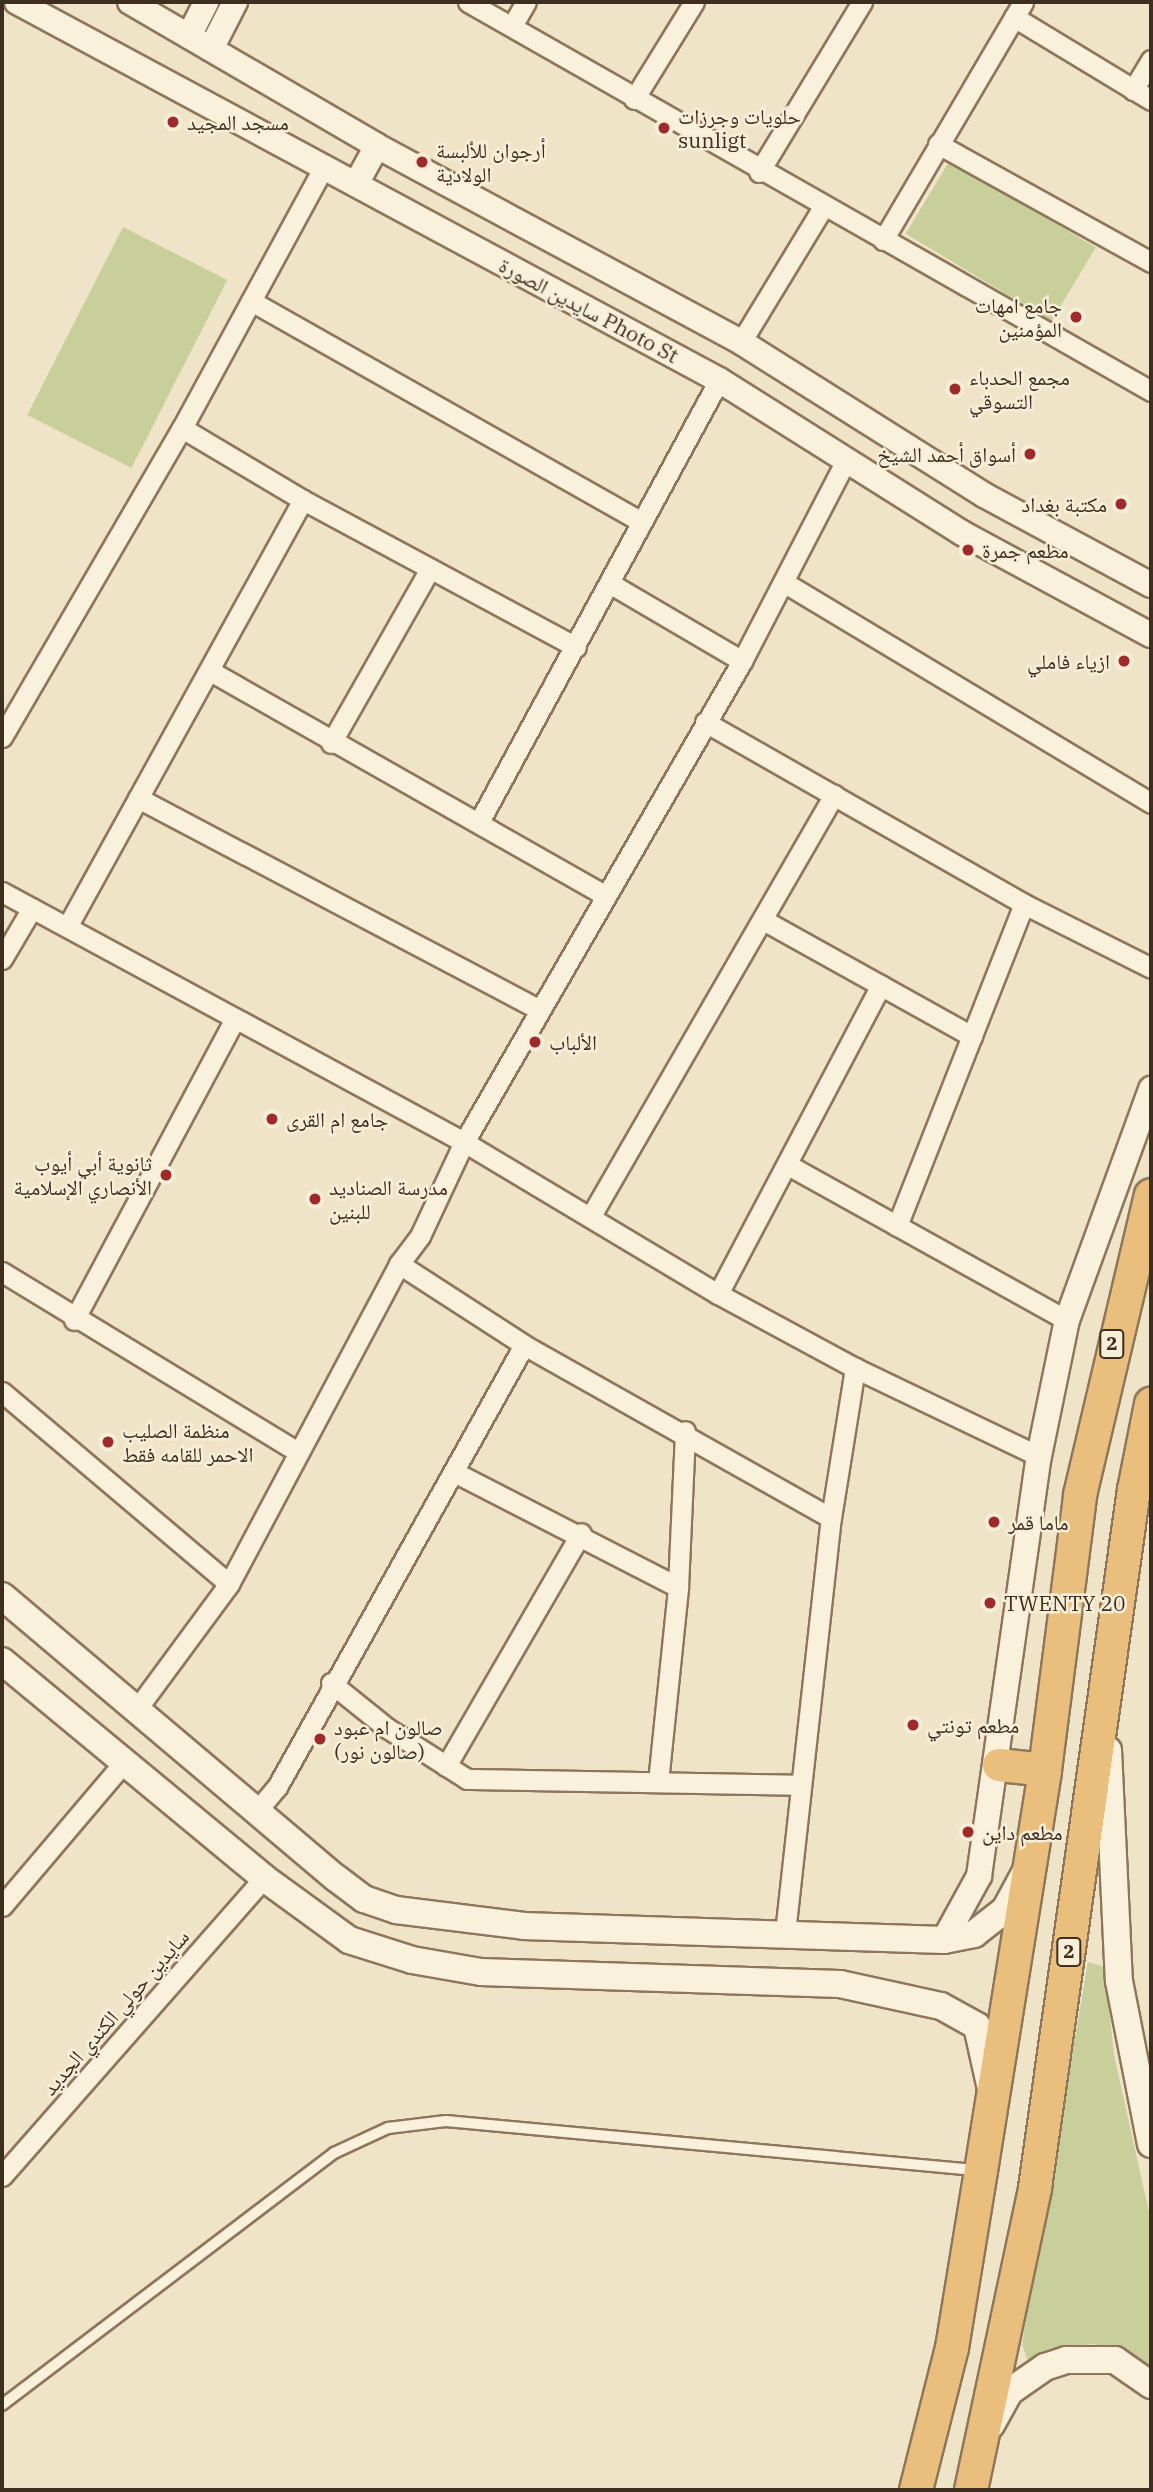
<!DOCTYPE html>
<html>
<head>
<meta charset="utf-8">
<style>
	body { margin:0 }
	#map { position:relative; width:1153px; height:2492px; overflow:hidden; background:#f0e4c8; font-family:"IBM Plex Serif","Noto Naskh Arabic",serif }
	div>[style] { position:absolute }
	[style*='--x'] { left:calc(var(--x)*1px); top:calc(var(--y)*1px); width:calc(var(--w)*1px); rotate:calc(var(--a)*1deg) }
	.green>* { inset:0; background:#c9cf9b; transform-origin:0 0 }
	.roads { filter:drop-shadow(2px 0 #8d765c) drop-shadow(-2px 0 #8d765c) drop-shadow(0 2px #8d765c) drop-shadow(0 -2px #8d765c) }
	.service>* { height:10px; margin:-5px; padding:0 5px; transform-origin:5px; border-radius:5px; background:#faf1dc }
	.minor>* { height:19px; margin:-9.5px; padding:0 9.5px; transform-origin:9.5px; border-radius:9.5px; background:#faf1dc }
	.tertiary>* { height:24px; margin:-12px; padding:0 12px; transform-origin:12px; border-radius:12px; background:#faf1dc }
	.secondary>* { height:26px; margin:-13px; padding:0 13px; transform-origin:13px; border-radius:13px; background:#faf1dc }
	.trunk>* { height:32px; margin:-16px; padding:0 16px; transform-origin:16px; border-radius:16px; background:#eabe7c }
	.dots>* { width:19px; height:19px; translate:-50% -50%; box-sizing:border-box; border:4px solid #f7eed8; border-radius:50% }
	span { translate:-50% -50%; white-space:nowrap; text-align:center; line-height:1.15; -webkit-text-stroke:5px #f7eed8; paint-order:stroke }
	.shield-label span { padding:2px 5px; background:#f7eed8; border:2px solid; border-radius:5px; -webkit-text-stroke-width:0 }
	.shield-label { font-size:19px; color:#3d2e20; font-weight:700 }
	.poi-label { font-size:21px; color:#3d2e20 }
	.left { translate:0 -50%; text-align:left }
	.right { translate:-100% -50%; text-align:right }
	.street-label { font-size:21px; color:#3d2e20 }
	.frame { position:absolute; inset:0; border:4px solid #3d2e20; pointer-events:none }
</style>
</head>
<body>
<div id="map">
	<div class="green">
		<div style="left:950px;top:160px;width:170px;height:86px;rotate:31deg"></div>
		<div style="left:123px;top:227px;width:117px;height:211px;rotate:27deg"></div>
		<div style="clip-path:polygon(1088px 1962px,1105px 1967px,1114px 2055px,1151px 2221px,1151px 2367px,1094px 2344px,1063px 2347px,1028px 2361px,1022px 2344px)"></div>
	</div>
	<div class="roads">
		<div class="service">
			<div style="--x:2;--y:2405;--w:417;--a:-37.2"></div>
			<div style="--x:334;--y:2153;--w:60;--a:-24.8"></div>
			<div style="--x:388;--y:2128;--w:58;--a:-6.9"></div>
			<div style="--x:446;--y:2121;--w:531;--a:5.29"></div>
		</div>
		<div class="minor">
			<div style="--x:468;--y:2;--w:786;--a:29.66"></div>
			<div style="--x:1014;--y:17;--w:160;--a:31.2"></div>
			<div style="--x:512;--y:26;--w:28;--a:-60"></div>
			<div style="--x:1133;--y:90;--w:35;--a:-59"></div>
			<div style="--x:634;--y:99;--w:114;--a:-58.3"></div>
			<div style="--x:938;--y:144;--w:244;--a:29"></div>
			<div style="--x:759;--y:172;--w:199;--a:-58.8"></div>
			<div style="--x:883;--y:240;--w:276;--a:-59.5"></div>
			<div style="--x:251;--y:301;--w:449;--a:29.5"></div>
			<div style="--x:741;--y:342;--w:158;--a:-58.7"></div>
			<div style="--x:182;--y:428;--w:141;--a:30.8"></div>
			<div style="--x:303;--y:500;--w:310;--a:28.3"></div>
			<div style="--x:785;--y:583;--w:427;--a:31"></div>
			<div style="--x:611;--y:584;--w:152;--a:30.4"></div>
			<div style="--x:212;--y:672;--w:453;--a:29.6"></div>
			<div style="--x:705;--y:722;--w:367;--a:29.7"></div>
			<div style="--x:1024;--y:904;--w:142;--a:26.7"></div>
			<div style="--x:2;--y:737;--w:358;--a:-59.8"></div>
			<div style="--x:182;--y:428;--w:298;--a:-61.5"></div>
			<div style="--x:331;--y:743;--w:200;--a:-60.4"></div>
			<div style="--x:138;--y:798;--w:452;--a:27.8"></div>
			<div style="--x:479;--y:822;--w:503;--a:-61.5"></div>
			<div style="--x:2;--y:892;--w:525;--a:28.42"></div>
			<div style="--x:464;--y:1142;--w:296;--a:30.9"></div>
			<div style="--x:718;--y:1294;--w:156;--a:28.4"></div>
			<div style="--x:855;--y:1368;--w:204;--a:25.6"></div>
			<div style="--x:765;--y:921;--w:237;--a:29.1"></div>
			<div style="--x:67;--y:927;--w:488;--a:-61.1"></div>
			<div style="--x:2;--y:959;--w:59;--a:-59.5"></div>
			<div style="--x:788;--y:1165;--w:319;--a:29.1"></div>
			<div style="--x:592;--y:1214;--w:484;--a:-60"></div>
			<div style="--x:897;--y:1226;--w:346;--a:-68.5"></div>
			<div style="--x:399;--y:1264;--w:149;--a:32.9"></div>
			<div style="--x:524;--y:1345;--w:352;--a:29.4"></div>
			<div style="--x:2;--y:1272;--w:346;--a:31.3"></div>
			<div style="--x:718;--y:1294;--w:349;--a:-62.2"></div>
			<div style="--x:74;--y:1320;--w:342;--a:-61.9"></div>
			<div style="--x:2;--y:1392;--w:297;--a:40.2"></div>
			<div style="--x:456;--y:1473;--w:250;--a:27.2"></div>
			<div style="--x:331;--y:1683;--w:72;--a:38.8"></div>
			<div style="--x:387;--y:1728;--w:95;--a:32.5"></div>
			<div style="--x:467;--y:1779;--w:334;--a:1"></div>
			<div style="--x:139;--y:1706;--w:152;--a:-53.6"></div>
			<div style="--x:229;--y:1584;--w:362;--a:-62"></div>
			<div style="--x:399;--y:1264;--w:35;--a:-53"></div>
			<div style="--x:420;--y:1236;--w:104;--a:-64.9"></div>
			<div style="--x:464;--y:1142;--w:556;--a:-59.97"></div>
			<div style="--x:742;--y:661;--w:226;--a:-62.6"></div>
			<div style="--x:446;--y:1766;--w:269;--a:-59.9"></div>
			<div style="--x:658;--y:1782;--w:196;--a:-84.1"></div>
			<div style="--x:678;--y:1587;--w:156;--a:-87.4"></div>
			<div style="--x:255;--y:1813;--w:34;--a:-50"></div>
			<div style="--x:277;--y:1787;--w:506;--a:-60.8"></div>
			<div style="--x:2;--y:1906;--w:189;--a:-49.7"></div>
			<div style="--x:785;--y:1933;--w:418;--a:-83.7"></div>
			<div style="--x:831;--y:1518;--w:152;--a:-80.9"></div>
			<div style="--x:2;--y:2176;--w:397;--a:-48.7"></div>
		</div>
		<div class="tertiary">
			<div style="--x:17;--y:2;--w:797;--a:28.3"></div>
			<div style="--x:719;--y:380;--w:287;--a:32.2"></div>
			<div style="--x:962;--y:533;--w:215;--a:28.4"></div>
			<div style="--x:130;--y:2;--w:286;--a:30.2"></div>
			<div style="--x:377;--y:146;--w:413;--a:28.3"></div>
			<div style="--x:741;--y:342;--w:287;--a:32.2"></div>
			<div style="--x:984;--y:495;--w:190;--a:28.3"></div>
			<div style="--x:189;--y:36;--w:38;--a:-63"></div>
			<div style="--x:211;--y:49;--w:53;--a:-62.9"></div>
			<div style="--x:356;--y:184;--w:43;--a:-61.1"></div>
			<div style="--x:944;--y:1940;--w:73;--a:-61.3"></div>
			<div style="--x:979;--y:1876;--w:424;--a:-81.9"></div>
			<div style="--x:1039;--y:1456;--w:139;--a:-78.4"></div>
			<div style="--x:1067;--y:1320;--w:246;--a:-70"></div>
		</div>
		<div class="secondary">
			<div style="--x:2;--y:1596;--w:437;--a:40.2"></div>
			<div style="--x:336;--y:1878;--w:35;--a:37"></div>
			<div style="--x:364;--y:1899;--w:34;--a:19"></div>
			<div style="--x:396;--y:1910;--w:129;--a:7.1"></div>
			<div style="--x:524;--y:1926;--w:420;--a:1.9"></div>
			<div style="--x:944;--y:1940;--w:31;--a:-11"></div>
			<div style="--x:974;--y:1934;--w:39;--a:-38"></div>
			<div style="--x:1005;--y:1910;--w:42;--a:-61.6"></div>
			<div style="--x:2;--y:1661;--w:340;--a:39.6"></div>
			<div style="--x:264;--y:1878;--w:105;--a:36.1"></div>
			<div style="--x:349;--y:1940;--w:66;--a:17.6"></div>
			<div style="--x:412;--y:1960;--w:70;--a:9.9"></div>
			<div style="--x:481;--y:1972;--w:359;--a:1.9"></div>
			<div style="--x:840;--y:1984;--w:103;--a:12.3"></div>
			<div style="--x:941;--y:2006;--w:41;--a:29.1"></div>
			<div style="--x:977;--y:2026;--w:65;--a:77.5"></div>
			<div style="--x:1108;--y:1750;--w:231;--a:87.3"></div>
			<div style="--x:1119;--y:1981;--w:166;--a:78.9"></div>
			<div style="--x:991;--y:2425;--w:38;--a:-61"></div>
			<div style="--x:1009;--y:2392;--w:44;--a:-34.8"></div>
			<div style="--x:1045;--y:2367;--w:22;--a:-18"></div>
			<div style="--x:1066;--y:2360;--w:49;--a:0"></div>
			<div style="--x:1115;--y:2360;--w:44;--a:34.8"></div>
		</div>
		<div class="trunk">
			<div style="--x:999;--y:1765;--w:46;--a:6.2"></div>
			<div style="--x:916;--y:2490;--w:146;--a:-75.8"></div>
			<div style="--x:952;--y:2348;--w:179;--a:-80.7"></div>
			<div style="--x:981;--y:2171;--w:406;--a:-80.9"></div>
			<div style="--x:1045;--y:1770;--w:277;--a:-82.7"></div>
			<div style="--x:1080;--y:1495;--w:308;--a:-76.7"></div>
			<div style="--x:971;--y:2490;--w:309;--a:-78"></div>
			<div style="--x:1035;--y:2188;--w:705;--a:-81.93"></div>
			<div style="--x:1134;--y:1490;--w:88;--a:-78.8"></div>
		</div>
	</div>
	<div class="dots">
		<div style="left:173px;top:122px;background:#9e2a2b"></div>
		<div style="left:664px;top:128px;background:#9e2a2b"></div>
		<div style="left:422px;top:162px;background:#9e2a2b"></div>
		<div style="left:1076px;top:317px;background:#9e2a2b"></div>
		<div style="left:955px;top:389px;background:#9e2a2b"></div>
		<div style="left:1030px;top:454px;background:#9e2a2b"></div>
		<div style="left:1121px;top:504px;background:#9e2a2b"></div>
		<div style="left:968px;top:550px;background:#9e2a2b"></div>
		<div style="left:1124px;top:661px;background:#9e2a2b"></div>
		<div style="left:535px;top:1042px;background:#9e2a2b"></div>
		<div style="left:272px;top:1119px;background:#9e2a2b"></div>
		<div style="left:166px;top:1175px;background:#9e2a2b"></div>
		<div style="left:315px;top:1199px;background:#9e2a2b"></div>
		<div style="left:108px;top:1442px;background:#9e2a2b"></div>
		<div style="left:994px;top:1522px;background:#9e2a2b"></div>
		<div style="left:990px;top:1603px;background:#9e2a2b"></div>
		<div style="left:913px;top:1725px;background:#9e2a2b"></div>
		<div style="left:320px;top:1739px;background:#9e2a2b"></div>
		<div style="left:968px;top:1832px;background:#9e2a2b"></div>
	</div>
	<div class="shield-label">
		<span style="left:1112px;top:1344px">2</span>
		<span style="left:1069px;top:1952px">2</span>
	</div>
	<div class="poi-label">
		<span class="left" style="left:678px;top:128px">حلويات وجرزات<br>sunligt</span>
		<span class="left" style="left:187px;top:122px">مسجد المجيد</span>
		<span class="left" style="left:436px;top:162px">أرجوان للألبسة<br>الولادية</span>
		<span class="right" style="left:1062px;top:317px">جامع امهات<br>المؤمنين</span>
		<span class="left" style="left:969px;top:389px">مجمع الحدباء<br>التسوقي</span>
		<span class="right" style="left:1016px;top:454px">أسواق أحمد الشيخ</span>
		<span class="right" style="left:1107px;top:504px">مكتبة بغداد</span>
		<span class="left" style="left:982px;top:550px">مطعم جمرة</span>
		<span class="right" style="left:1110px;top:661px">ازياء فاملي</span>
		<span class="left" style="left:549px;top:1042px">الألباب</span>
		<span class="left" style="left:286px;top:1119px">جامع ام القرى</span>
		<span class="right" style="left:152px;top:1175px">ثانوية أبي أيوب<br>الأنصاري الإسلامية</span>
		<span class="left" style="left:329px;top:1199px">مدرسة الصناديد<br>للبنين</span>
		<span class="left" style="left:122px;top:1442px">منظمة الصليب<br>الاحمر للقامه فقط</span>
		<span class="left" style="left:1008px;top:1522px">ماما قمر</span>
		<span class="left" style="left:1004px;top:1603px">TWENTY 20</span>
		<span class="left" style="left:927px;top:1725px">مطعم تونتي</span>
		<span class="left" style="left:334px;top:1739px">صالون ام عبود<br>(صالون نور)</span>
		<span class="left" style="left:982px;top:1832px">مطعم داين</span>
	</div>
	<div class="street-label">
		<span style="left:589px;top:310px;rotate:28deg">سايدين الصورة Photo St</span>
		<span style="left:115px;top:2012px;rotate:-49deg">سايدين حولي الكندي الجديد</span>
	</div>
	<div class="frame"></div>
</div>
</body>
</html>
